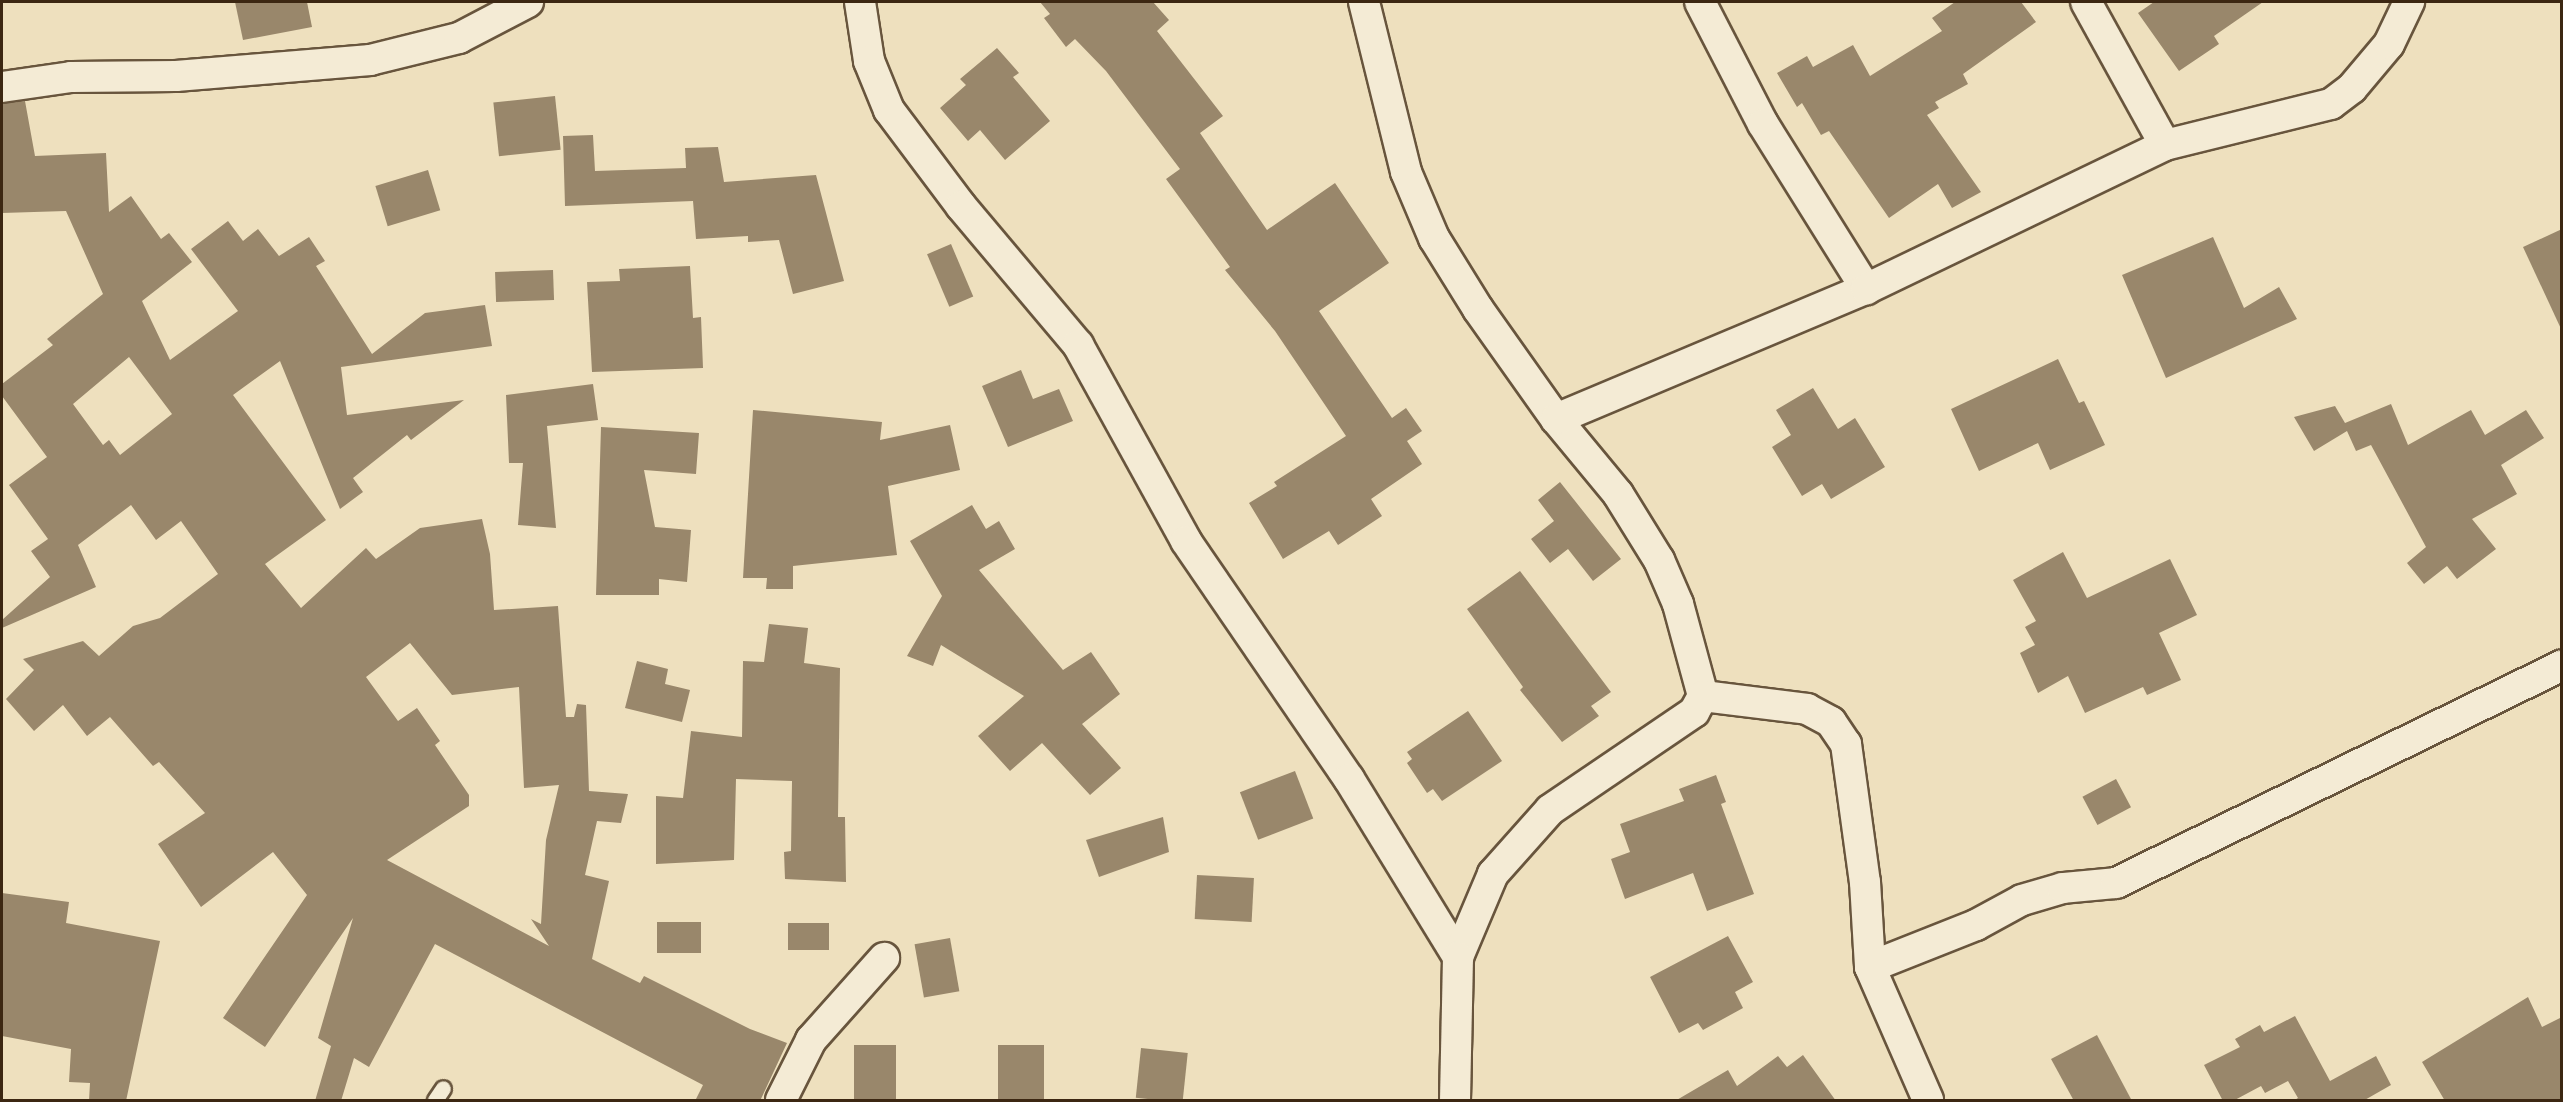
<!DOCTYPE html>
<html>
<head>
<meta charset="utf-8">
<style>
	body { margin:0 }
	#map { position:relative; width:2563px; height:1102px; overflow:hidden; background:#eee0be; font-family:"Libre Bodoni",serif }
	div>[style] { position:absolute }
	[style*='--x'] { left:calc(var(--x)*1px); top:calc(var(--y)*1px); width:calc(var(--w)*1px); rotate:calc(var(--a)*1deg) }
	.building>* { inset:0; background:#99876b; transform-origin:0 0 }
	.roads { filter:drop-shadow(2px 0 #68553d) drop-shadow(-2px 0 #68553d) drop-shadow(0 2px #68553d) drop-shadow(0 -2px #68553d) }
	.lane>* { height:15px; margin:-7.5px; padding:0 7.5px; transform-origin:7.5px; border-radius:7.5px; background:#f4ebd5 }
	.street>* { height:30px; margin:-15px; padding:0 15px; transform-origin:15px; border-radius:15px; background:#f4ebd5 }
	span { translate:-50% -50%; white-space:nowrap; text-align:center; line-height:1.15; -webkit-text-stroke:4.5px #f4ebd5; paint-order:stroke }
	.frame { position:absolute; inset:0; border:3px solid #3c2712; pointer-events:none }
</style>
</head>
<body>
<div id="map">
	<div class="building">
		<div style="clip-path:polygon(235px 2px,307px 2px,312px 27px,243px 40px)"></div>
		<div style="clip-path:polygon(1040px 2px,1153px 2px,1169px 20px,1157px 31px,1223px 116px,1200px 133px,1267px 230px,1335px 183px,1389px 263px,1319px 311px,1392px 418px,1406px 408px,1422px 431px,1407px 441px,1422px 464px,1371px 499px,1382px 516px,1338px 545px,1329px 531px,1283px 559px,1249px 503px,1277px 486px,1274px 482px,1346px 436px,1275px 331px,1225px 270px,1230px 267px,1166px 179px,1180px 169px,1106px 71px,1075px 39px,1066px 47px,1044px 18px,1050px 14px)"></div>
		<div style="clip-path:polygon(1955px 2px,2021px 2px,2036px 22px,1963px 74px,1968px 84px,1935px 102px,1939px 108px,1927px 115px,1981px 192px,1952px 208px,1938px 184px,1889px 218px,1829px 131px,1821px 135px,1802px 103px,1797px 107px,1777px 73px,1807px 56px,1813px 67px,1853px 45px,1870px 76px,1942px 31px,1932px 18px)"></div>
		<div style="clip-path:polygon(2154px 2px,2263px 2px,2214px 36px,2219px 44px,2179px 71px,2138px 13px)"></div>
		<div style="clip-path:polygon(997px 48px,1019px 73px,1013px 77px,1050px 121px,1005px 160px,980px 130px,968px 141px,940px 108px,966px 85px,960px 79px)"></div>
		<div style="left:555px;top:96px;width:54px;height:62px;rotate:84deg"></div>
		<div style="clip-path:polygon(evenodd,25px 101px,35px 156px,106px 153px,109px 212px,131px 196px,161px 239px,169px 233px,192px 262px,142px 301px,170px 360px,238px 311px,191px 249px,228px 221px,243px 241px,258px 229px,279px 256px,309px 237px,325px 261px,316px 266px,372px 354px,425px 313px,485px 305px,492px 346px,341px 367px,347px 415px,464px 400px,411px 440px,407px 435px,353px 478px,363px 492px,340px 509px,280px 361px,233px 395px,326px 520px,265px 564px,301px 608px,366px 548px,376px 559px,420px 528px,482px 519px,490px 554px,494px 610px,558px 606px,566px 717px,574px 717px,577px 704px,586px 705px,589px 791px,628px 794px,621px 823px,597px 821px,585px 875px,609px 881px,592px 959px,640px 983px,644px 976px,750px 1029px,787px 1043px,760px 1101px,695px 1101px,703px 1085px,435px 944px,369px 1067px,354px 1058px,341px 1101px,315px 1101px,331px 1046px,318px 1038px,353px 918px,265px 1047px,223px 1018px,307px 895px,273px 852px,201px 907px,158px 844px,205px 813px,159px 762px,153px 766px,110px 717px,87px 736px,63px 705px,34px 731px,6px 699px,34px 670px,23px 659px,83px 641px,99px 656px,133px 626px,160px 618px,218px 574px,181px 521px,156px 540px,131px 505px,78px 545px,96px 587px,2px 628px,2px 620px,50px 577px,31px 551px,48px 539px,9px 485px,47px 457px,2px 396px,2px 384px,53px 345px,47px 339px,103px 294px,66px 211px,2px 213px,2px 104px,25px 101px,129px 357px,172px 414px,120px 455px,109px 440px,103px 445px,73px 404px,129px 357px,25px 101px,410px 643px,452px 695px,519px 687px,524px 788px,559px 785px,546px 840px,541px 924px,531px 919px,549px 946px,387px 860px,469px 806px,469px 795px,435px 745px,440px 741px,417px 708px,398px 721px,366px 677px,410px 643px)"></div>
		<div style="clip-path:polygon(593px 135px,595px 171px,686px 168px,685px 148px,718px 147px,724px 182px,816px 175px,844px 281px,793px 294px,779px 240px,748px 242px,748px 236px,696px 239px,693px 201px,565px 206px,563px 136px)"></div>
		<div style="left:428px;top:170px;width:42px;height:55px;rotate:73deg"></div>
		<div style="clip-path:polygon(2562px 229px,2562px 331px,2523px 247px)"></div>
		<div style="clip-path:polygon(2213px 237px,2244px 308px,2279px 287px,2297px 319px,2166px 378px,2122px 275px)"></div>
		<div style="left:951px;top:244px;width:57px;height:26px;rotate:67deg"></div>
		<div style="clip-path:polygon(690px 266px,693px 318px,701px 317px,703px 368px,592px 372px,587px 282px,620px 281px,619px 269px)"></div>
		<div style="left:553px;top:270px;width:30px;height:58px;rotate:88deg"></div>
		<div style="clip-path:polygon(2058px 359px,2079px 403px,2084px 401px,2105px 445px,2050px 470px,2038px 443px,1979px 471px,1951px 409px)"></div>
		<div style="clip-path:polygon(1021px 370px,1033px 399px,1059px 389px,1073px 421px,1008px 447px,982px 386px)"></div>
		<div style="clip-path:polygon(593px 384px,598px 420px,547px 426px,556px 528px,518px 525px,523px 463px,509px 463px,506px 395px)"></div>
		<div style="clip-path:polygon(1813px 388px,1838px 429px,1855px 418px,1885px 467px,1831px 499px,1822px 484px,1802px 496px,1772px 447px,1791px 435px,1776px 410px)"></div>
		<div style="clip-path:polygon(2391px 404px,2408px 445px,2471px 410px,2485px 435px,2526px 410px,2544px 438px,2501px 465px,2517px 494px,2472px 519px,2496px 549px,2457px 579px,2447px 566px,2424px 584px,2407px 563px,2426px 547px,2371px 445px,2356px 451px,2347px 431px,2314px 451px,2294px 417px,2335px 406px,2345px 423px)"></div>
		<div style="clip-path:polygon(753px 410px,882px 422px,880px 440px,950px 425px,960px 470px,888px 486px,897px 555px,793px 566px,793px 589px,766px 589px,767px 578px,743px 578px)"></div>
		<div style="clip-path:polygon(601px 427px,699px 433px,696px 474px,644px 470px,655px 527px,691px 530px,687px 582px,659px 579px,659px 595px,596px 595px)"></div>
		<div style="clip-path:polygon(1560px 482px,1621px 559px,1593px 581px,1568px 549px,1550px 563px,1531px 539px,1554px 521px,1538px 500px)"></div>
		<div style="clip-path:polygon(972px 505px,986px 529px,999px 521px,1015px 549px,979px 570px,1063px 670px,1091px 652px,1120px 694px,1082px 724px,1121px 768px,1090px 795px,1042px 743px,1010px 771px,978px 736px,1024px 696px,941px 645px,933px 666px,907px 656px,942px 596px,910px 541px)"></div>
		<div style="clip-path:polygon(2063px 552px,2087px 598px,2170px 559px,2197px 615px,2159px 633px,2181px 680px,2147px 695px,2143px 687px,2085px 713px,2068px 676px,2038px 693px,2020px 653px,2035px 645px,2025px 627px,2036px 621px,2013px 580px)"></div>
		<div style="clip-path:polygon(1520px 571px,1611px 692px,1591px 706px,1599px 716px,1562px 742px,1520px 690px,1523px 687px,1467px 609px)"></div>
		<div style="clip-path:polygon(769px 624px,808px 628px,804px 663px,840px 668px,838px 817px,845px 817px,846px 882px,785px 879px,784px 852px,791px 851px,792px 781px,736px 779px,734px 860px,656px 864px,656px 796px,683px 798px,691px 731px,742px 737px,743px 661px,764px 662px)"></div>
		<div style="clip-path:polygon(637px 661px,668px 669px,665px 684px,690px 690px,682px 722px,625px 708px)"></div>
		<div style="clip-path:polygon(1468px 711px,1502px 761px,1442px 801px,1433px 789px,1427px 793px,1407px 763px,1412px 759px,1407px 752px)"></div>
		<div style="left:1295px;top:771px;width:51px;height:59px;rotate:69deg"></div>
		<div style="clip-path:polygon(1716px 775px,1726px 802px,1721px 804px,1754px 894px,1707px 911px,1693px 873px,1625px 899px,1611px 859px,1630px 852px,1620px 824px,1684px 801px,1679px 789px)"></div>
		<div style="left:2116px;top:779px;width:32px;height:38px;rotate:62deg"></div>
		<div style="clip-path:polygon(1163px 817px,1169px 852px,1099px 877px,1086px 840px)"></div>
		<div style="left:1197px;top:875px;width:57px;height:44px;rotate:3deg"></div>
		<div style="clip-path:polygon(2px 893px,69px 902px,66px 923px,160px 941px,126px 1101px,89px 1101px,90px 1083px,69px 1082px,71px 1049px,2px 1036px)"></div>
		<div style="left:657px;top:922px;width:44px;height:31px"></div>
		<div style="left:788px;top:923px;width:41px;height:27px"></div>
		<div style="clip-path:polygon(1728px 936px,1753px 982px,1735px 992px,1743px 1008px,1703px 1030px,1698px 1023px,1679px 1033px,1650px 977px)"></div>
		<div style="left:950px;top:938px;width:54px;height:36px;rotate:80deg"></div>
		<div style="clip-path:polygon(2528px 997px,2542px 1027px,2562px 1017px,2562px 1101px,2445px 1101px,2422px 1062px)"></div>
		<div style="clip-path:polygon(2295px 1016px,2330px 1081px,2376px 1056px,2391px 1085px,2363px 1101px,2293px 1101px,2298px 1098px,2288px 1081px,2265px 1093px,2261px 1086px,2233px 1101px,2223px 1101px,2204px 1065px,2240px 1047px,2235px 1039px,2260px 1025px,2264px 1032px)"></div>
		<div style="clip-path:polygon(2097px 1035px,2132px 1101px,2074px 1101px,2051px 1059px)"></div>
		<div style="left:854px;top:1045px;width:42px;height:56px"></div>
		<div style="left:998px;top:1045px;width:46px;height:56px"></div>
		<div style="left:1141px;top:1048px;width:47px;height:50px;rotate:6deg"></div>
		<div style="clip-path:polygon(1803px 1055px,1836px 1101px,1675px 1101px,1728px 1070px,1737px 1086px,1778px 1056px,1787px 1067px)"></div>
	</div>
	<div class="roads">
		<div class="lane">
			<div style="--x:435;--y:1100;--w:14;--a:-56"></div>
		</div>
		<div class="street">
			<div style="--x:860;--y:2;--w:60;--a:81.3"></div>
			<div style="--x:869;--y:61;--w:53;--a:67.8"></div>
			<div style="--x:889;--y:110;--w:120;--a:53.1"></div>
			<div style="--x:961;--y:206;--w:182;--a:49.9"></div>
			<div style="--x:1078;--y:345;--w:224;--a:61.1"></div>
			<div style="--x:1186;--y:541;--w:288;--a:55.6"></div>
			<div style="--x:1349;--y:779;--w:209;--a:58.5"></div>
			<div style="--x:1364;--y:2;--w:175;--a:76.1"></div>
			<div style="--x:1406;--y:172;--w:72;--a:67"></div>
			<div style="--x:1434;--y:238;--w:84;--a:58.2"></div>
			<div style="--x:1478;--y:309;--w:135;--a:54.7"></div>
			<div style="--x:1556;--y:419;--w:97;--a:50.4"></div>
			<div style="--x:1618;--y:494;--w:78;--a:58.2"></div>
			<div style="--x:1659;--y:560;--w:48;--a:66.6"></div>
			<div style="--x:1678;--y:604;--w:95;--a:74.8"></div>
			<div style="--x:1703;--y:696;--w:18;--a:119"></div>
			<div style="--x:1694;--y:712;--w:174;--a:145.8"></div>
			<div style="--x:1550;--y:810;--w:86;--a:131.7"></div>
			<div style="--x:1493;--y:874;--w:90;--a:112.9"></div>
			<div style="--x:1458;--y:957;--w:143;--a:91.2"></div>
			<div style="--x:1700;--y:2;--w:137;--a:62.7"></div>
			<div style="--x:1763;--y:124;--w:195;--a:58"></div>
			<div style="--x:2086;--y:2;--w:163;--a:61.1"></div>
			<div style="--x:2;--y:87;--w:70;--a:-8.2"></div>
			<div style="--x:71;--y:77;--w:105;--a:-0.5"></div>
			<div style="--x:176;--y:76;--w:195;--a:-4.7"></div>
			<div style="--x:370;--y:60;--w:92;--a:-13.9"></div>
			<div style="--x:459;--y:38;--w:78;--a:-27.6"></div>
			<div style="--x:1556;--y:419;--w:336;--a:-22.8"></div>
			<div style="--x:1866;--y:289;--w:332;--a:-25.7"></div>
			<div style="--x:2165;--y:145;--w:171;--a:-13.9"></div>
			<div style="--x:2331;--y:104;--w:26;--a:-37"></div>
			<div style="--x:2352;--y:88;--w:57;--a:-49.9"></div>
			<div style="--x:2389;--y:44;--w:47;--a:-64.5"></div>
			<div style="--x:1703;--y:696;--w:105;--a:7.1"></div>
			<div style="--x:1807;--y:709;--w:27;--a:28"></div>
			<div style="--x:1831;--y:722;--w:27;--a:56"></div>
			<div style="--x:1846;--y:744;--w:139;--a:82.2"></div>
			<div style="--x:1865;--y:882;--w:85;--a:86.6"></div>
			<div style="--x:1870;--y:967;--w:145;--a:66.4"></div>
			<div style="--x:1870;--y:967;--w:114;--a:-21.6"></div>
			<div style="--x:1976;--y:925;--w:52;--a:-28.5"></div>
			<div style="--x:2022;--y:900;--w:43;--a:-16.3"></div>
			<div style="--x:2063;--y:888;--w:53;--a:-5.4"></div>
			<div style="--x:2116;--y:883;--w:496;--a:-26"></div>
			<div style="--x:781;--y:1100;--w:67;--a:-63.4"></div>
			<div style="--x:811;--y:1040;--w:110;--a:-48.3"></div>
		</div>
	</div>
	<div class="frame"></div>
</div>
</body>
</html>
